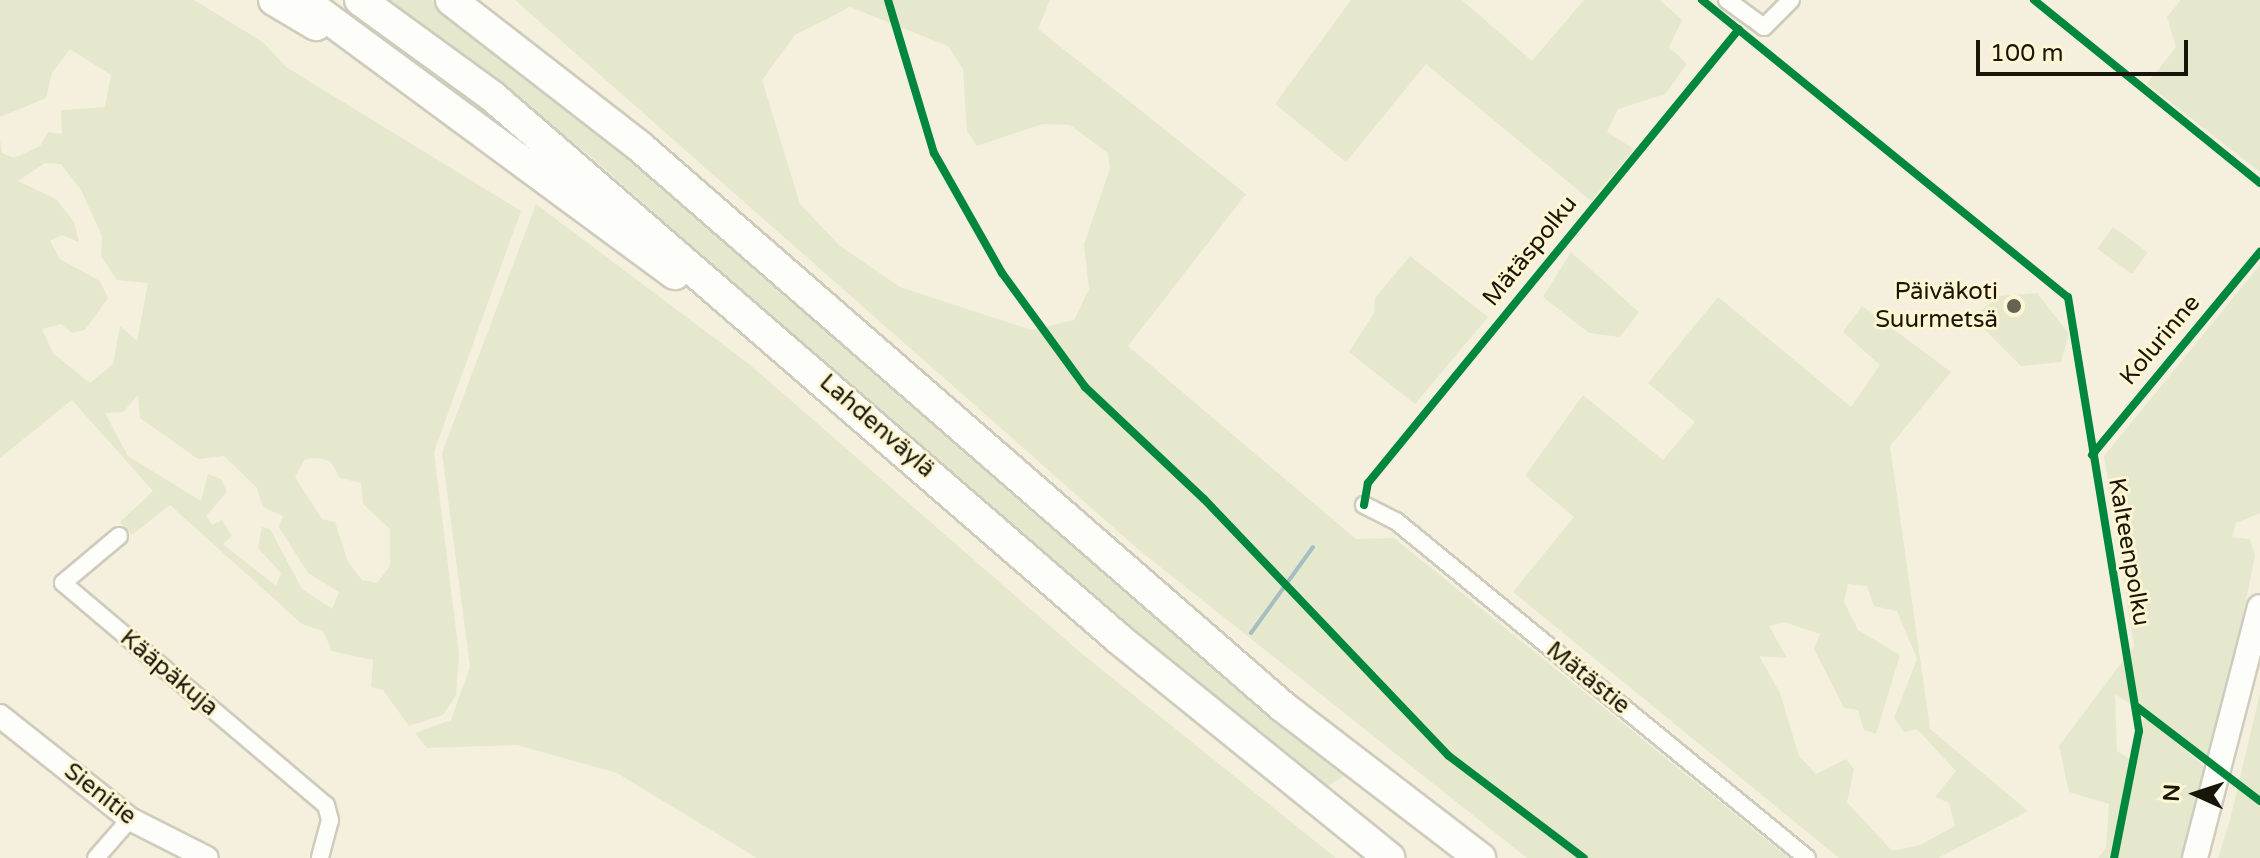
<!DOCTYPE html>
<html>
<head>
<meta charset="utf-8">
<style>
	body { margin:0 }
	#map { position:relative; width:2260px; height:858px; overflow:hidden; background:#f4f0dd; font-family:"Varela Round",sans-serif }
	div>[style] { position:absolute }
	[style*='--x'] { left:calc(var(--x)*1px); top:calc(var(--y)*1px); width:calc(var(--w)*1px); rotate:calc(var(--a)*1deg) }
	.green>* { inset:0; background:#e5e8cd; transform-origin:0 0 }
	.stream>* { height:4px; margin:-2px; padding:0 2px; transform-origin:2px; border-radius:2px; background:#a4bec1 }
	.roads { filter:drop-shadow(2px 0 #cfcbbd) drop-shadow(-2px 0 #cfcbbd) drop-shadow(0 2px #cfcbbd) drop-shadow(0 -2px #cfcbbd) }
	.minor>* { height:16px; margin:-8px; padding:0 8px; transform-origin:8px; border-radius:8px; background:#fdfdfa }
	.tertiary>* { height:22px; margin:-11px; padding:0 11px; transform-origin:11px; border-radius:11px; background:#fdfdfa }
	.secondary>* { height:24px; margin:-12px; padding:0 12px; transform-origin:12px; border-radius:12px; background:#fdfdfa }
	.motorway>* { height:30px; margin:-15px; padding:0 15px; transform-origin:15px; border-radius:15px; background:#fdfdfa }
	.cycleway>* { height:8px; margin:-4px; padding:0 4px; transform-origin:4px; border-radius:4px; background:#00873e }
	.dots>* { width:22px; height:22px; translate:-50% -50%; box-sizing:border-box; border:4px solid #fef6d3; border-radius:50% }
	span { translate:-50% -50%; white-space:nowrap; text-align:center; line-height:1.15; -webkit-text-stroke:6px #fef6d3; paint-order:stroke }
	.street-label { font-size:24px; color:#191609 }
	.poi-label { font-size:24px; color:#191609 }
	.right { translate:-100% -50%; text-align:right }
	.north { position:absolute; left:2156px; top:754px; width:80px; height:80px; -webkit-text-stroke:6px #fef6d3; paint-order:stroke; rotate:273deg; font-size:22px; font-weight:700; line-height:32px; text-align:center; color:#191609 }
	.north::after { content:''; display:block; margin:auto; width:28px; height:36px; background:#191609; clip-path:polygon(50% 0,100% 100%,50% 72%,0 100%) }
	.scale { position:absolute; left:1976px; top:40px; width:212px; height:36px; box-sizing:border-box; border:4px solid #191609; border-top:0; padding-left:10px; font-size:24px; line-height:28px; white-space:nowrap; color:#191609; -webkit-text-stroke:6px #fef6d3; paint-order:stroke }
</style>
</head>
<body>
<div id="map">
	<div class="green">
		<div style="clip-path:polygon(evenodd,0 0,194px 0,264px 43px,286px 67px,521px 211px,434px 452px,459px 654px,456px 695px,443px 715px,409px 726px,383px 690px,371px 687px,373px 660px,332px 651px,323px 631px,302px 624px,170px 505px,132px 535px,120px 522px,153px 491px,72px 400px,0 458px,0 140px,2px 153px,14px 158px,40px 146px,48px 132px,62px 134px,61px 110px,105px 107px,111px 75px,70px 49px,52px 73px,46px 98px,0 117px,0 0,45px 163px,61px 164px,81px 190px,102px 236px,101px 256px,117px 280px,148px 283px,137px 341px,120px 326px,113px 364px,90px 383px,53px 353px,42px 329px,61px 324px,72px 333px,85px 330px,108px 298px,100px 281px,60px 259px,50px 241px,62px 235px,79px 242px,74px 222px,56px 199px,18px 181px,45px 163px,0 0,138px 395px,140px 418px,198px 459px,224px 456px,257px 488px,263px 507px,283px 516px,279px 527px,308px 573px,339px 592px,332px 609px,302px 589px,270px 529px,262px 527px,258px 548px,281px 573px,276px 586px,223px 544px,232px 536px,222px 520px,212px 525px,206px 516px,227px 492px,221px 479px,208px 474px,201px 501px,128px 456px,105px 413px,123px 412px,138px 395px,0 0,319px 458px,331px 462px,340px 478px,361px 483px,363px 504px,390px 529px,390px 566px,377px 583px,362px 580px,348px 562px,335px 522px,322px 519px,295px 477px,305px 459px,319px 458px)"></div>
		<div style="clip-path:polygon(387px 0,431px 0,577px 115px,1345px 775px,1322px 790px,1068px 579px,588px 154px)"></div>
		<div style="clip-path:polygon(evenodd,515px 0,1050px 0,1038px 29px,1246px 194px,1128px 346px,1356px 539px,1394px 538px,1789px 858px,1527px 858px,1139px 550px,515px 0,850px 7px,948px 46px,963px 69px,967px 131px,977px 146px,1043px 124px,1070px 125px,1108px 153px,1110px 169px,1084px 244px,1089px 289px,1074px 320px,1031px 330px,900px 287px,840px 246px,800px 204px,762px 80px,795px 35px,850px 7px)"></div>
		<div style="clip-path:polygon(1351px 0,1462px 0,1532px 61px,1584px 0,1660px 0,1682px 20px,1669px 47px,1687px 64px,1665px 94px,1618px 109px,1607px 132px,1634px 149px,1591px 201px,1426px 64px,1346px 162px,1275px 104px)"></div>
		<div style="clip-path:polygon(2181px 0,2260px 0,2260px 172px,2147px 84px,2176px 47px,2167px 17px)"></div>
		<div style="clip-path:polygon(536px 204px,749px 364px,1081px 653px,1336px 858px,757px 858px,617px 773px,517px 745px,427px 748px,415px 733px,451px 720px,470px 667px,442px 453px)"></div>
		<div style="left:2113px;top:227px;width:43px;height:27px;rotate:36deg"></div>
		<div style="clip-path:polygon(1571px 252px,1639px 312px,1620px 337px,1589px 333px,1543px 297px)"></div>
		<div style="clip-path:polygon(1410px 256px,1488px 317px,1415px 404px,1349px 352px,1374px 313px,1375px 298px)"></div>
		<div style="clip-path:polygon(2260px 265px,2260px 513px,2236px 523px,2232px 537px,2250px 539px,2255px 556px,2214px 760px,2115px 694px,2117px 751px,2131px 760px,2109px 858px,2098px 858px,2106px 848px,2109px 804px,2069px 792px,2059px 746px,2134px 646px,2104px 456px)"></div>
		<div style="clip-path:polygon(2037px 293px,2069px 334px,2061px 362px,2021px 366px,1972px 317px,2000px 296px)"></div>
		<div style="clip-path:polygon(evenodd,1718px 297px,1851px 407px,1880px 365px,1843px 332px,1862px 306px,1951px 372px,1890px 446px,1930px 729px,2028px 811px,1938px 858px,1839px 858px,1513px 592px,1574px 517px,1525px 476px,1583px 395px,1663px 460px,1695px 422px,1648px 383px,1718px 297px,1848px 584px,1867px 586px,1874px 606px,1897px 611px,1917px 659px,1894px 718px,1904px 732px,1917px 729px,1956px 771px,1935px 797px,1949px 803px,1955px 826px,1920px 845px,1892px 851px,1847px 802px,1854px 769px,1846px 759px,1816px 774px,1799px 756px,1780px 693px,1759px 656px,1787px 658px,1769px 626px,1784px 622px,1820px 634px,1814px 649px,1844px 708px,1858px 710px,1864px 730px,1876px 734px,1900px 655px,1858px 630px,1844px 602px,1848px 584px)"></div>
		<div style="clip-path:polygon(2260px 693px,2260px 858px,2218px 858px,2230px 820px)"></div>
		<div style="clip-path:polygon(2144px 716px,2209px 770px,2182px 858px,2118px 858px)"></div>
	</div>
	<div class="stream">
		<div style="--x:1251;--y:633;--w:106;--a:-54.2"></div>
	</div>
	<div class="roads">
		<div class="minor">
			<div style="--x:1727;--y:0;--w:46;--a:36.1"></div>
			<div style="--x:1764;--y:27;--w:38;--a:-45"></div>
			<div style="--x:1364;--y:505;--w:36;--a:27"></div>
			<div style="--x:1396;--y:521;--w:531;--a:39.35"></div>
			<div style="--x:119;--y:536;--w:73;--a:140"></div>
			<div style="--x:63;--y:583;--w:344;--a:40.2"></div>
			<div style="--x:326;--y:805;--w:16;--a:75"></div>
			<div style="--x:330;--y:820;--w:39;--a:105"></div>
			<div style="--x:96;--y:858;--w:52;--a:-48.9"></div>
		</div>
		<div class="tertiary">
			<div style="--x:0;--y:716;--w:166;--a:38.4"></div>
			<div style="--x:130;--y:819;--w:86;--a:26.9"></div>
		</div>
		<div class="secondary">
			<div style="--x:2195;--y:858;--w:259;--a:-75.5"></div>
		</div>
		<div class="motorway">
			<div style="--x:274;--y:0;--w:49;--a:30.8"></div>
			<div style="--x:303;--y:0;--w:462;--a:36.4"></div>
			<div style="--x:360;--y:0;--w:163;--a:36"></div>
			<div style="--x:492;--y:96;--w:829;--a:40.89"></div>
			<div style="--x:1119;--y:639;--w:348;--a:39"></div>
			<div style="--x:451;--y:0;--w:238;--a:37.8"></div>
			<div style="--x:639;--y:146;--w:853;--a:41.05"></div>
			<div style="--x:1282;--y:706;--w:250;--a:37.5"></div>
		</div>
	</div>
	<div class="cycleway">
		<div style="--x:888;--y:0;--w:160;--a:73.3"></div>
		<div style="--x:934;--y:153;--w:138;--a:60.5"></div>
		<div style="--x:1002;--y:273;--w:141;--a:53.9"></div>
		<div style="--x:1085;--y:387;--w:163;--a:43.3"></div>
		<div style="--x:1204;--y:499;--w:355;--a:46.4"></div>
		<div style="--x:1449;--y:756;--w:169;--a:37.1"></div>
		<div style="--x:1702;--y:0;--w:471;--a:39.1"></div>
		<div style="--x:2068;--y:297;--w:440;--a:80.7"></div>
		<div style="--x:2139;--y:731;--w:129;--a:101.1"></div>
		<div style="--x:2034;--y:0;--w:291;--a:39"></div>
		<div style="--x:2092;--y:455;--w:264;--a:-50.4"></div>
		<div style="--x:1364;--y:505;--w:22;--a:-80"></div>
		<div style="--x:1368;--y:483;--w:586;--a:-50.74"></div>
		<div style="--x:2137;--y:707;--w:155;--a:37.4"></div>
	</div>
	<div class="dots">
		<div style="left:2014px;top:306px;background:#666253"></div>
	</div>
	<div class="street-label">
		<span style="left:1530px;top:251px;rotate:-51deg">Mätäspolku</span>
		<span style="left:2160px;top:340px;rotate:-50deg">Kolurinne</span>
		<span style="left:877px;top:426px;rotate:41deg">Lahdenväylä</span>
		<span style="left:2129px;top:552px;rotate:80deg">Kalteenpolku</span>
		<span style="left:169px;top:673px;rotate:40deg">Kääpäkuja</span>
		<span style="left:1588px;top:678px;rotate:39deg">Mätästie</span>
		<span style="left:100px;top:794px;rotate:38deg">Sienitie</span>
	</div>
	<div class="poi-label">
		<span class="right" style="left:1998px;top:306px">Päiväkoti<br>Suurmetsä</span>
	</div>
	<div class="north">N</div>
	<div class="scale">100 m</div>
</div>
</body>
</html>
